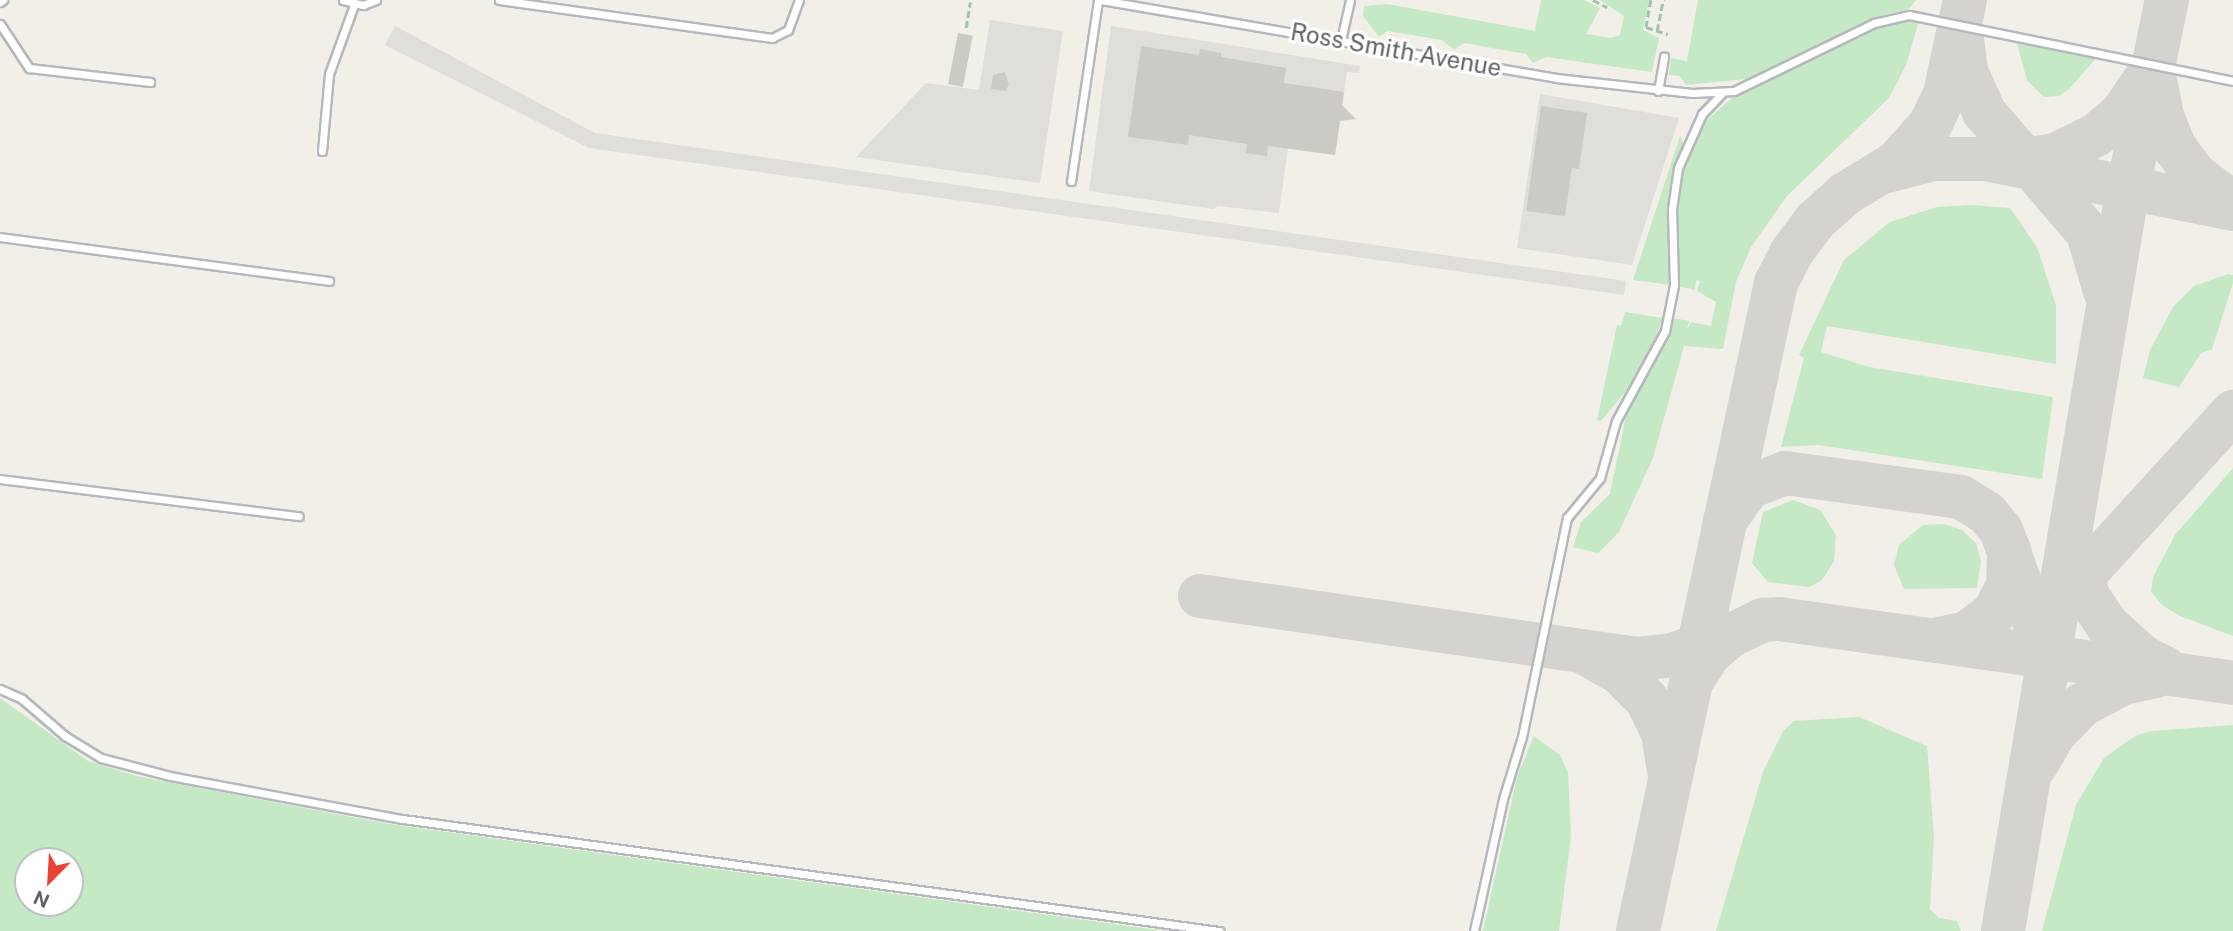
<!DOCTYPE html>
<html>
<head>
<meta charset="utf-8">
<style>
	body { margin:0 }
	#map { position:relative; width:2233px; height:931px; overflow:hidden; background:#f1efe8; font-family:"Public Sans",sans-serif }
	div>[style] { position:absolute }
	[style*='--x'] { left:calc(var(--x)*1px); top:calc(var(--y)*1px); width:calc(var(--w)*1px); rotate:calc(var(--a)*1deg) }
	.industrial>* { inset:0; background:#e0deda }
	.green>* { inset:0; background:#c5e8c5 }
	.taxiway>* { height:44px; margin:-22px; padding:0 22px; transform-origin:22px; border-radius:22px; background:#d4d3d0 }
	.building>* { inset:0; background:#cccac5; transform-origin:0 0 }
	.path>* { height:2.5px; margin-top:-1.25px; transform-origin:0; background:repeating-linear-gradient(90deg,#9cc7a9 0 7px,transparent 0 10.5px) }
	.roads { filter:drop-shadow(2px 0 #b5b8bc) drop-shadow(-2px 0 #b5b8bc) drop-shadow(0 2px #b5b8bc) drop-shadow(0 -2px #b5b8bc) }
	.service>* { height:7px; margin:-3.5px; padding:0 3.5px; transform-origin:3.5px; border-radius:3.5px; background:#fff }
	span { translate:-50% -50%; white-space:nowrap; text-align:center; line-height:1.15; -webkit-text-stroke:6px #fff; paint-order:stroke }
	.street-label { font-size:24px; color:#5f6368 }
	.north { position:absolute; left:14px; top:847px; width:70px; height:70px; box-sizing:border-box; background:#fff; border:2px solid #bfc1c3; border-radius:50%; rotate:204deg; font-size:19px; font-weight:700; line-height:28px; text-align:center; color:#5f6368 }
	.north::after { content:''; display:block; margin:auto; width:24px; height:32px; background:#ea4335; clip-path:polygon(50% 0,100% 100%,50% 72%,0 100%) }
</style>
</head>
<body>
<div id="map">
	<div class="industrial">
		<div style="clip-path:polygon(990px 20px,1063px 31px,1040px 183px,856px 157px,926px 83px,979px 90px)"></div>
		<div style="clip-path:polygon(395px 26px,595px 133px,1626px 281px,1624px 295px,589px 148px,385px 45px)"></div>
		<div style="clip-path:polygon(1111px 26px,1360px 66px,1359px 73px,1347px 72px,1335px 155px,1288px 148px,1279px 213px,1219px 206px,1213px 209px,1089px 191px)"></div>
		<div style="clip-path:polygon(1540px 94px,1679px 118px,1632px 265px,1517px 248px)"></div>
	</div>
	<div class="green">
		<div style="clip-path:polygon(1541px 0,1584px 0,1600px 8px,1586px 34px,1611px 38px,1620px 35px,1624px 16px,1600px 0,1649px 0,1643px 30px,1659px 38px,1652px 72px,1546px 57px,1533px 63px,1526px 54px,1464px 43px,1454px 50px,1442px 40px,1388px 31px,1379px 37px,1363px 16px,1364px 6px,1387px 4px,1535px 31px)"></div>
		<div style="clip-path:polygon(1698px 0,1916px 0,1909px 9px,1883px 15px,1746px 79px,1686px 85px,1680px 76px,1669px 75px,1671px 58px,1687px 61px)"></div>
		<div style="clip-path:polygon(1919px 21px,1906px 65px,1889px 98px,1787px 196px,1751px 247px,1736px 282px,1723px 349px,1684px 346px,1653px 458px,1619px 532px,1598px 553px,1573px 547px,1581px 522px,1610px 494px,1628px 407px,1659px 355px,1672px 318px,1689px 321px,1687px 329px,1691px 322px,1711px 326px,1716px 302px,1697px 291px,1700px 281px,1696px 280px,1695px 290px,1678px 286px,1678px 183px,1701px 125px,1732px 98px,1867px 31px,1897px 22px)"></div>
		<div style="clip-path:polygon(2016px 40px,2098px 56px,2069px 89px,2059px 96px,2044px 97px,2027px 80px)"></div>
		<div style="clip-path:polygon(1680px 136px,1683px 143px,1670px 195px,1671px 285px,1633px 280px)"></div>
		<div style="clip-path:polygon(1970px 205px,2010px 208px,2037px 247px,2056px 305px,2056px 364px,1827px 326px,1821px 352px,1869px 367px,2053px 397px,2042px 479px,1819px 445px,1781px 447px,1804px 358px,1799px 355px,1844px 260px,1890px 222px,1937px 207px)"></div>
		<div style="clip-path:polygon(2228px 274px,2233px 275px,2233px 283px,2212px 349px,2201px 353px,2179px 387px,2143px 378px,2150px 350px,2173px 307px,2194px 286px)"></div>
		<div style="clip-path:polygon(1625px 312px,1663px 318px,1653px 344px,1625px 392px,1601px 421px,1597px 420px,1617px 325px,1621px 326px)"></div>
		<div style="clip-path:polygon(2233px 468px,2233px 636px,2180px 616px,2162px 605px,2151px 592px,2153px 577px,2175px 535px)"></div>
		<div style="clip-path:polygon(1793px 500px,1820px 510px,1836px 535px,1834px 561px,1822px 580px,1809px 587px,1768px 582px,1752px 563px,1763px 512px)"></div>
		<div style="clip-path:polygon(1944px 524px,1962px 530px,1976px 543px,1981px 561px,1977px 588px,1904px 589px,1894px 565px,1899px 545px,1923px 525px)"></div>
		<div style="clip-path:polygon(evenodd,0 698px,88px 761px,136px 776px,389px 824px,1164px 931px,0 931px,0 698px,28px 861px,70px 861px,70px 903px,28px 903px,28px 861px)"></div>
		<div style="clip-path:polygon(1859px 717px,1927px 746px,1934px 836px,1930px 909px,1939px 918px,1957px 921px,1961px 931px,1716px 931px,1763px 772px,1783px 731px,1794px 721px)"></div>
		<div style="clip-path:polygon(2233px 725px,2233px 931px,2042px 931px,2076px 805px,2104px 758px,2135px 736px,2151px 731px)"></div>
		<div style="clip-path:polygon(1534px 736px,1560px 755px,1568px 773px,1571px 836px,1559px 931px,1483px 931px,1517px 777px)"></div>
	</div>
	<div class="taxiway">
		<div style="--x:1962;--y:39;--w:32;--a:83"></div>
		<div style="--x:1966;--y:71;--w:45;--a:66.3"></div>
		<div style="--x:1984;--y:112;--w:160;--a:49.3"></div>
		<div style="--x:2088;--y:233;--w:60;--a:73.7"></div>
		<div style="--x:2155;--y:80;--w:37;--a:79"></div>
		<div style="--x:2162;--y:116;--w:35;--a:68"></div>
		<div style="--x:2175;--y:148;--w:34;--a:53"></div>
		<div style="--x:2195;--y:175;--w:47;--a:36.4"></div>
		<div style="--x:2020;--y:161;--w:39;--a:-10"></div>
		<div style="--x:2058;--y:154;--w:42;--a:-26.6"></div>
		<div style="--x:2096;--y:135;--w:34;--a:-40"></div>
		<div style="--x:2122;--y:113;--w:41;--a:-55.9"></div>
		<div style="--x:1887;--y:171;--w:48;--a:-14.6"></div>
		<div style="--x:1933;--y:159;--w:52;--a:0"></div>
		<div style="--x:1985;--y:159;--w:253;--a:11.4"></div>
		<div style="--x:1725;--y:521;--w:42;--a:-54.8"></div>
		<div style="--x:1749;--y:487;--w:39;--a:-21"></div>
		<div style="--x:1785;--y:473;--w:178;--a:7.8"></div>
		<div style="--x:1961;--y:497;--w:31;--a:32"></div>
		<div style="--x:1987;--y:513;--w:22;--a:51"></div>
		<div style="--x:2001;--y:530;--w:132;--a:70.1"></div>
		<div style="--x:2074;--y:556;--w:45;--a:70.3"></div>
		<div style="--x:2089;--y:598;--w:32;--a:56"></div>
		<div style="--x:2107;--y:625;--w:48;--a:41.6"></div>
		<div style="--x:2143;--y:657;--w:25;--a:27"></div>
		<div style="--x:1200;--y:596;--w:442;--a:8.2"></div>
		<div style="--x:1637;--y:659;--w:36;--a:-6"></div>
		<div style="--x:1673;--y:655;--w:52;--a:-20.2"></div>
		<div style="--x:2053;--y:609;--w:267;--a:-47.6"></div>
		<div style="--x:1939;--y:639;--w:29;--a:-12"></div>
		<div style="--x:1967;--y:633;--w:34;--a:-37"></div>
		<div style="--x:1994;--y:613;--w:30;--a:-63"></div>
		<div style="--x:2008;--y:586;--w:36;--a:-88"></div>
		<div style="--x:1590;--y:656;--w:33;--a:29"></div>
		<div style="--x:1619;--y:672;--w:40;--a:45"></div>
		<div style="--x:1647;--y:700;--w:37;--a:64"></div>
		<div style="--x:1663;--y:733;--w:36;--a:81"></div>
		<div style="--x:1693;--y:679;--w:30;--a:-57"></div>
		<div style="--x:1709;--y:654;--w:28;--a:-41"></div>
		<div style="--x:1730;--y:636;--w:37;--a:-26"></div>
		<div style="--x:1763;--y:620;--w:16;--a:-4"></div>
		<div style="--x:1779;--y:619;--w:458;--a:8"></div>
		<div style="--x:2036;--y:765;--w:34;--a:-60"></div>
		<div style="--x:2053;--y:735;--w:42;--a:-46"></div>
		<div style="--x:2082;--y:705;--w:47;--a:-28.2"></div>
		<div style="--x:2123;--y:683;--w:34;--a:-12"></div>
		<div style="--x:1638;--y:931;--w:663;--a:-77.98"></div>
		<div style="--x:1776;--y:283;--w:34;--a:-63"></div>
		<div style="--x:1791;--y:253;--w:40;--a:-53"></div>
		<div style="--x:1815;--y:221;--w:40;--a:-42"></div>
		<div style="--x:1845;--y:194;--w:60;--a:-31.3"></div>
		<div style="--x:1896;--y:163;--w:51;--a:-48.2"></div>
		<div style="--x:1930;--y:125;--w:34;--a:-64"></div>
		<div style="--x:1945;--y:94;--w:96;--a:-78"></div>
		<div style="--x:2003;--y:931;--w:753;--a:-80.45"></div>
		<div style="--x:2128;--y:188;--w:192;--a:-78.3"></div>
	</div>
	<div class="building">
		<div style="left:958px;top:33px;width:15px;height:52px;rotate:11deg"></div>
		<div style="clip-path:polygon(1141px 46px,1199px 55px,1200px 49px,1221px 53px,1221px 57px,1286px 68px,1284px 83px,1344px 92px,1342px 105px,1356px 119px,1340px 121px,1335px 155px,1268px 146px,1267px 156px,1246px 153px,1247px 144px,1189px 135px,1188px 145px,1128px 137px)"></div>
		<div style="clip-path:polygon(1005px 72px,1009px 85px,1005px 91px,991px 89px,993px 75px)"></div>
		<div style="clip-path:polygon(1541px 106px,1587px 113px,1579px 169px,1572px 168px,1565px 216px,1526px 211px)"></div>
	</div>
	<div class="path">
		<div style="--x:1593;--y:0;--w:16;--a:27"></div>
		<div style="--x:1651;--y:0;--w:27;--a:100"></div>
		<div style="--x:1646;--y:27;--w:23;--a:18"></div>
		<div style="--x:966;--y:28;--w:26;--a:-81"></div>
		<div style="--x:1657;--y:31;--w:32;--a:-79"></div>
	</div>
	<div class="roads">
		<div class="service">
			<div style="--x:343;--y:0;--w:21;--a:14"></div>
			<div style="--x:363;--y:5;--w:14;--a:-21"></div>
			<div style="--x:499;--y:0;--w:276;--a:7.9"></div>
			<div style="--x:772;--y:38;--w:18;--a:-27"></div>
			<div style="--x:788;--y:30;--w:32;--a:-70"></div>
			<div style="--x:1101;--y:0;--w:462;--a:9.7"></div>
			<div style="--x:1556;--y:78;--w:137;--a:6.3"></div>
			<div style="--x:1692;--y:93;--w:42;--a:-2.7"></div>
			<div style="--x:1734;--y:91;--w:156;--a:-25.9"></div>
			<div style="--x:1874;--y:23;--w:36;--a:-13"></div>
			<div style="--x:1909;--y:15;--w:331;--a:11.5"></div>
			<div style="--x:0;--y:2;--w:4;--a:-34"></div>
			<div style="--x:0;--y:24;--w:53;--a:56.6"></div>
			<div style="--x:29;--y:68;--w:122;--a:6.6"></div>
			<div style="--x:1341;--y:40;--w:41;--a:-77.3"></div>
			<div style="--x:1658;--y:91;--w:35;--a:-80"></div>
			<div style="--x:322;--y:151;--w:77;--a:-84.8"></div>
			<div style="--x:329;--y:74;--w:73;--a:-70.1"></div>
			<div style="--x:1071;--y:181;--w:183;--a:-81.5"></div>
			<div style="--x:0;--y:237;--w:332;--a:7.6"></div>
			<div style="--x:0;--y:479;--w:301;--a:7.1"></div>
			<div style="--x:0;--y:689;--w:24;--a:24"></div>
			<div style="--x:22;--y:699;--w:57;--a:40.7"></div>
			<div style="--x:65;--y:736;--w:42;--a:31.4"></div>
			<div style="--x:101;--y:758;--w:71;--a:14.6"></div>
			<div style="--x:170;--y:776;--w:237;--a:10.5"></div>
			<div style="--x:403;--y:819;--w:824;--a:7.82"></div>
			<div style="--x:1474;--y:931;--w:135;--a:-77.6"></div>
			<div style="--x:1503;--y:799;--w:65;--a:-73"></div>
			<div style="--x:1522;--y:737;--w:224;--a:-78.4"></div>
			<div style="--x:1567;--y:518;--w:52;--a:-50.5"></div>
			<div style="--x:1600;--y:478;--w:59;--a:-74.3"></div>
			<div style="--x:1616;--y:421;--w:102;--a:-61.4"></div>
			<div style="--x:1665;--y:331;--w:47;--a:-78.9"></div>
			<div style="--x:1674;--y:285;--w:76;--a:-91.5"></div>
			<div style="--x:1672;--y:209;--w:41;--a:-81.7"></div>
			<div style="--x:1678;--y:168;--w:59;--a:-66"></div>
			<div style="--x:1702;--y:114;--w:28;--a:-46"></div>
		</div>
	</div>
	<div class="street-label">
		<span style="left:1396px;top:50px;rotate:10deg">Ross Smith Avenue</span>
	</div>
	<div class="north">N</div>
</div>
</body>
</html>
